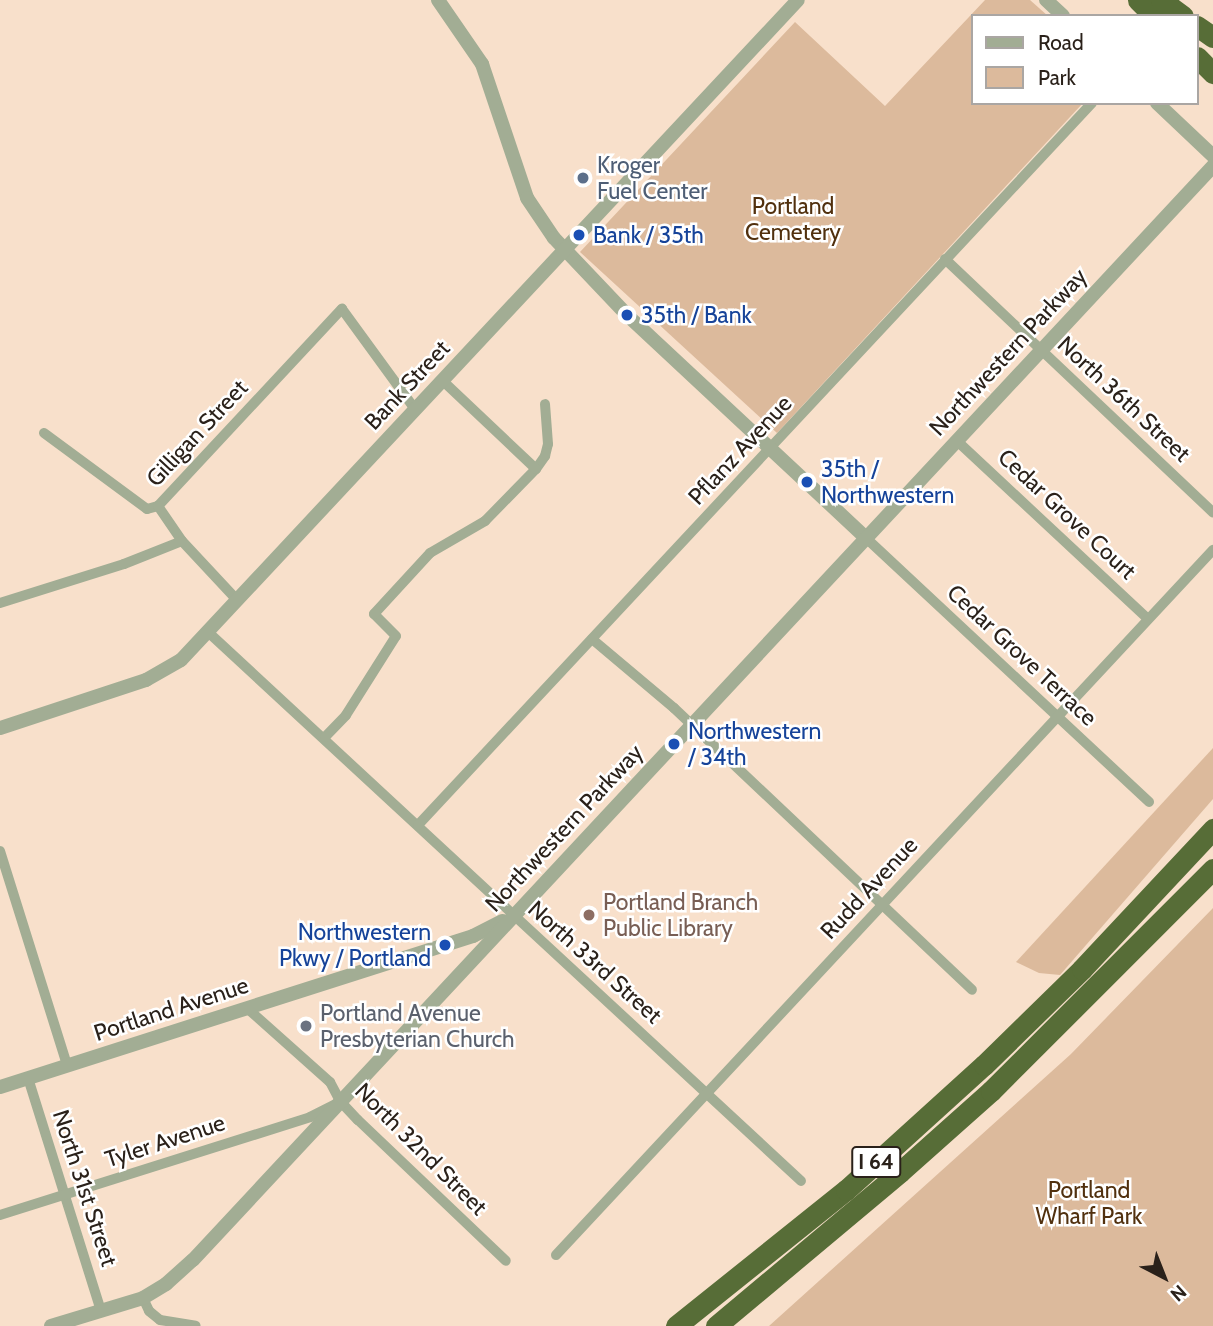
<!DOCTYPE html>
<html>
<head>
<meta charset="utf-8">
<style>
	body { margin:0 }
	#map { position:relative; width:1213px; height:1326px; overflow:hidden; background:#f8e0cb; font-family:Cabin,sans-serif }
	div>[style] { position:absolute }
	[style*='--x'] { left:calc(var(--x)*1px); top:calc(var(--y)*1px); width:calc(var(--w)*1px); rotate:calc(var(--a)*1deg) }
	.green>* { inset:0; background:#dcba9c }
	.minor>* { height:10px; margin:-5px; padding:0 5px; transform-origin:5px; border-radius:5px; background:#a2ad94 }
	.tertiary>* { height:14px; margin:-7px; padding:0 7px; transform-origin:7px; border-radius:7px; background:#a2ad94 }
	.motorway>* { height:21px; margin:-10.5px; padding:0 10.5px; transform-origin:10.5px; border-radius:10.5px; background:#576d37 }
	.dots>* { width:19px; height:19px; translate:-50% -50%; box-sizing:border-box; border:4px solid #fff; border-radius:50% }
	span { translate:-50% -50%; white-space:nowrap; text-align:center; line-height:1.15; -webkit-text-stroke:5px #fff; paint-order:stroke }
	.shield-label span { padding:2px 5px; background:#fff; border:2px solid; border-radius:5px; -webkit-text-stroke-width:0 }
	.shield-label { font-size:21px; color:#2a211a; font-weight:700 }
	.service-label { font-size:23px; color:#4e5e75 }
	.left { translate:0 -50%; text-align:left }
	.park-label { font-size:23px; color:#51300e }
	.transit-label { font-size:23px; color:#164399 }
	.right { translate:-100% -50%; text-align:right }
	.street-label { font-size:23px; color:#2a211a }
	.education-label { font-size:23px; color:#785e54 }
	.worship-label { font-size:23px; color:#5b616d }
	.legend { position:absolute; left:971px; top:14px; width:228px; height:91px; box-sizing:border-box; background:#fff; border:2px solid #aaa6a3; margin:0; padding:9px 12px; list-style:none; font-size:21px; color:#2a211a }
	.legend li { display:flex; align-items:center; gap:14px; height:35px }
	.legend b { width:35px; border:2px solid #aaa6a3 }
	.north { position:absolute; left:1129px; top:1242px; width:70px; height:70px; -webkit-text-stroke:5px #fff; paint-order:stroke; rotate:138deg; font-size:19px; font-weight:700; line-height:28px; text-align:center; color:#2a211a }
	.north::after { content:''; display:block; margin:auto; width:24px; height:32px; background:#2a211a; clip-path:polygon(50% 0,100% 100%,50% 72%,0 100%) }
</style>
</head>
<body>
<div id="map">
	<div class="green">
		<div style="clip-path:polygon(985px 0,1030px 0,1048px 16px,973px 16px,973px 103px,1083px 103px,777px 433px,580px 252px,795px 22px,885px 106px)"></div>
		<div style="clip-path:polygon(1213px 748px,1213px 799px,1060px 975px,1039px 973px,1016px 962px)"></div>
		<div style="clip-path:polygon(1213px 908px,1213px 1326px,769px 1326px,1071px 1054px)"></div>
	</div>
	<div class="minor">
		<div style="--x:945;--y:259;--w:369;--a:43.4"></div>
		<div style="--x:44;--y:433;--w:128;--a:36.4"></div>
		<div style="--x:147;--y:509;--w:11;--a:-15"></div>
		<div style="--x:956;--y:440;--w:262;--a:43"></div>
		<div style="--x:536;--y:469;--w:16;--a:-55"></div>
		<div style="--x:545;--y:456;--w:12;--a:-76"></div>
		<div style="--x:548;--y:444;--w:40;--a:-94.3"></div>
		<div style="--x:158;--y:506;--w:270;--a:-47"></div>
		<div style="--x:342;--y:309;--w:124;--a:53.9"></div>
		<div style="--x:158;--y:506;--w:42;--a:55.6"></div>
		<div style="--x:182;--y:541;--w:81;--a:47"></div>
		<div style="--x:866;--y:538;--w:387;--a:43"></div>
		<div style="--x:0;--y:603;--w:130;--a:-17.5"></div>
		<div style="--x:124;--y:564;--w:62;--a:-21.6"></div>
		<div style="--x:208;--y:632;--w:808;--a:42.79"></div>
		<div style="--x:592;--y:639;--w:107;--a:40.1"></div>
		<div style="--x:674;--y:708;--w:410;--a:43.4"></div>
		<div style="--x:325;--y:737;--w:30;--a:-46"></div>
		<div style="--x:346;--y:715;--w:93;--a:-57.7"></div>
		<div style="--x:396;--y:636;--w:31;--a:-135"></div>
		<div style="--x:374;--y:614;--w:83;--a:-47.4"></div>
		<div style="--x:430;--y:553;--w:64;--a:-30.2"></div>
		<div style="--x:485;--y:521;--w:73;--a:-45.6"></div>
		<div style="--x:536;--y:469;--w:129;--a:-136.6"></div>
		<div style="--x:418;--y:825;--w:988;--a:-46.97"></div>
		<div style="--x:0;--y:851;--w:224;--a:72.6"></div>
		<div style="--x:248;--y:1009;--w:110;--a:41.7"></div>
		<div style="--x:330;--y:1082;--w:21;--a:62"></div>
		<div style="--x:340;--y:1101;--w:26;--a:47"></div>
		<div style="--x:358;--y:1120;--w:204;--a:43.6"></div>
		<div style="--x:28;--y:1078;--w:244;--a:72.6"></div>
		<div style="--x:0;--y:1215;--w:325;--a:-17.5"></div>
		<div style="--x:310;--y:1117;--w:29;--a:-27"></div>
		<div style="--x:556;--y:1255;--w:964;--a:-47.02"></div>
		<div style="--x:143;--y:1298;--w:14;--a:65"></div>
		<div style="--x:149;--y:1311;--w:14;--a:39"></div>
		<div style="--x:160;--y:1320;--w:36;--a:9"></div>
	</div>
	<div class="tertiary">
		<div style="--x:438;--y:0;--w:78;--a:55.5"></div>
		<div style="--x:482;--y:64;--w:141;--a:71.4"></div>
		<div style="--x:527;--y:198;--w:48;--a:56"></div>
		<div style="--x:554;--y:238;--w:106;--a:46.5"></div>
		<div style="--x:627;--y:315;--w:327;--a:43"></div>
		<div style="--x:1046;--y:0;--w:23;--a:43"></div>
		<div style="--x:1157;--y:103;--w:77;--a:43.4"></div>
		<div style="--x:0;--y:728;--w:154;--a:-18.2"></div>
		<div style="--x:146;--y:680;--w:40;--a:-29.7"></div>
		<div style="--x:181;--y:660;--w:903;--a:-46.93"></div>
		<div style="--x:0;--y:1087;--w:497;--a:-17.7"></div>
		<div style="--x:473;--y:936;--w:33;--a:-27"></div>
		<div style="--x:51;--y:1326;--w:96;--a:-16.9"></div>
		<div style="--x:143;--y:1298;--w:27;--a:-31"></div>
		<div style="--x:166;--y:1284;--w:36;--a:-42"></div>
		<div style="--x:193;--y:1260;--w:1496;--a:-47"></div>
	</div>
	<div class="motorway">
		<div style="--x:1138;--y:0;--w:23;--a:45"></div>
		<div style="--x:1161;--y:0;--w:27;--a:36"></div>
		<div style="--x:1197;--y:26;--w:19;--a:35"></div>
		<div style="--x:1197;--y:57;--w:23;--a:45"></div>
		<div style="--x:676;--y:1326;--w:218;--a:-38.7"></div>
		<div style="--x:846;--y:1190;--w:186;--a:-42.2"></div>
		<div style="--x:984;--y:1065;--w:137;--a:-44.4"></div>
		<div style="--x:1082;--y:969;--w:192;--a:-46.9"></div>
		<div style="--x:716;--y:1326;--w:240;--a:-39.9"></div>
		<div style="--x:900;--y:1172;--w:122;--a:-41.7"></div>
		<div style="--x:991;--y:1091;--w:314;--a:-45"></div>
	</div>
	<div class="dots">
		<div style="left:583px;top:178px;background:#5c6f8a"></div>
		<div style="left:579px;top:235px;background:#1a4fb4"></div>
		<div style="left:627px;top:315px;background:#1a4fb4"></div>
		<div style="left:807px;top:482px;background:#1a4fb4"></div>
		<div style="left:674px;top:744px;background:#1a4fb4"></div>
		<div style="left:589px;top:915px;background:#8d6e63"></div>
		<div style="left:445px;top:945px;background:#1a4fb4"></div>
		<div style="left:306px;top:1026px;background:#6b7280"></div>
	</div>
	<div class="shield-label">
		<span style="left:876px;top:1162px">I 64</span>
	</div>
	<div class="service-label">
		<span class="left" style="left:597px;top:178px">Kroger<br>Fuel Center</span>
	</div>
	<div class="park-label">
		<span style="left:793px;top:219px">Portland<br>Cemetery</span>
		<span style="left:1089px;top:1203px">Portland<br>Wharf Park</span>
	</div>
	<div class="transit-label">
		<span class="left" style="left:593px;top:235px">Bank / 35th</span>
		<span class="left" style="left:641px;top:315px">35th / Bank</span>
		<span class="left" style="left:821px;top:482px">35th /<br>Northwestern</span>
		<span class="left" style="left:688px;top:744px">Northwestern<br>/ 34th</span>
		<span class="right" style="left:431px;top:945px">Northwestern<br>Pkwy / Portland</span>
	</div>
	<div class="street-label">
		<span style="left:1008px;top:352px;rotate:-47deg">Northwestern Parkway</span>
		<span style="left:407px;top:385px;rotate:-47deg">Bank Street</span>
		<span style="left:1124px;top:399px;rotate:43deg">North 36th Street</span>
		<span style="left:197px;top:433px;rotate:-47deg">Gilligan Street</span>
		<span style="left:740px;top:450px;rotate:-47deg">Pflanz Avenue</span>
		<span style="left:1067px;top:514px;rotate:43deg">Cedar Grove Court</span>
		<span style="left:1022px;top:655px;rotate:43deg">Cedar Grove Terrace</span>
		<span style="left:564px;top:828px;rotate:-47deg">Northwestern Parkway</span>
		<span style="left:869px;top:888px;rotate:-47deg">Rudd Avenue</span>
		<span style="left:595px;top:962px;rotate:42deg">North 33rd Street</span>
		<span style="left:171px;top:1009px;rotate:-18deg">Portland Avenue</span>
		<span style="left:165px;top:1141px;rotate:-18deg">Tyler Avenue</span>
		<span style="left:421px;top:1149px;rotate:45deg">North 32nd Street</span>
		<span style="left:85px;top:1188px;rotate:72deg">North 31st Street</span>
	</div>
	<div class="education-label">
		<span class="left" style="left:603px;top:915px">Portland Branch<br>Public Library</span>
	</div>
	<div class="worship-label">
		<span class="left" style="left:320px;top:1026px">Portland Avenue<br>Presbyterian Church</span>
	</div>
	<ul class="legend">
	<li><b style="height:9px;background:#a2ad94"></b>Road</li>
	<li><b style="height:19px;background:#dcba9c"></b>Park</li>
	</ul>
	<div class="north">N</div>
</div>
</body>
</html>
